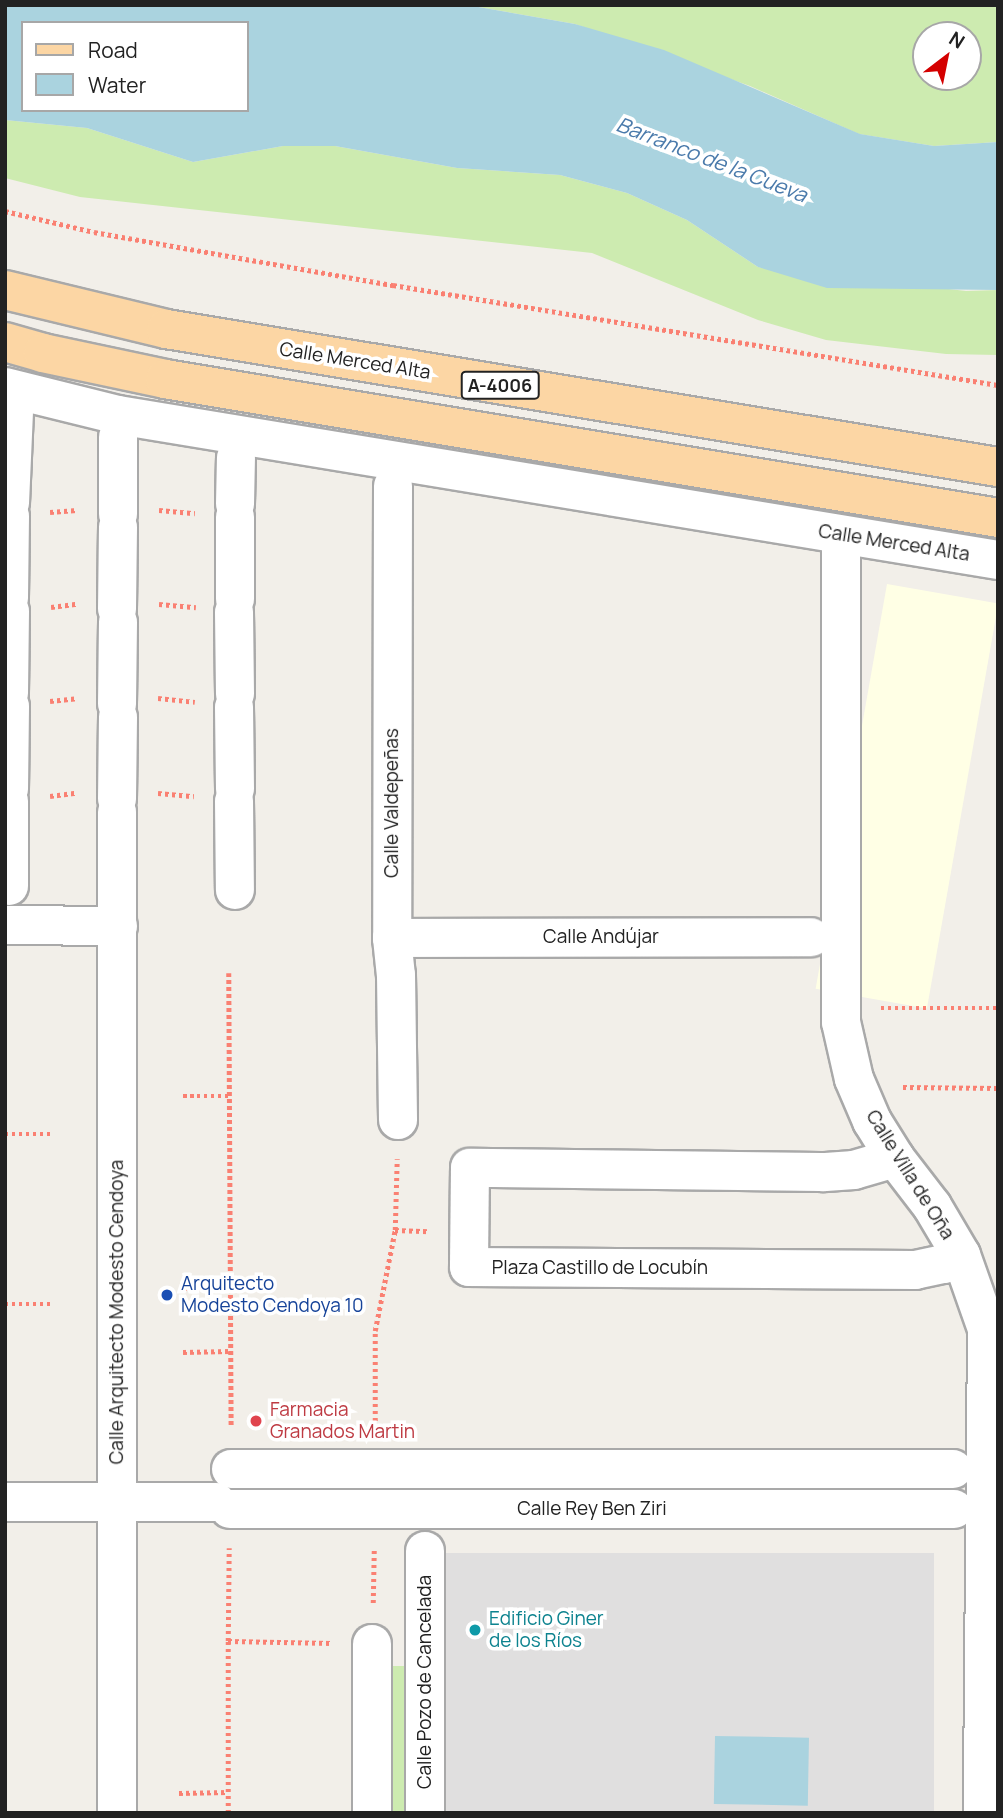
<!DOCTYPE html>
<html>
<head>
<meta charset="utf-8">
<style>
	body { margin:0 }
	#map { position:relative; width:1003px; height:1818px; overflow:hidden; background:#f2efe9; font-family:Manrope,sans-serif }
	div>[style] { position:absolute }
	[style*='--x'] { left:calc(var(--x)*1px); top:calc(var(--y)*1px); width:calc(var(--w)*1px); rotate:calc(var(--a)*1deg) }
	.residential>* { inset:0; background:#e0dfdf; transform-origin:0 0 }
	.education>* { inset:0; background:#ffffe5; transform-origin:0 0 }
	.grass>* { inset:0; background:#cdebb0; transform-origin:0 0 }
	.water>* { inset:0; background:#aad3df; transform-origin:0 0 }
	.path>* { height:4.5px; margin-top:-2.25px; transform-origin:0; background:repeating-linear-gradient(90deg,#fa8072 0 3.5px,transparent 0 7px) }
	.roads { filter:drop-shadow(2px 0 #a9a9a9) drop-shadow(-2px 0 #a9a9a9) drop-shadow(0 2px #a9a9a9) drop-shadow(0 -2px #a9a9a9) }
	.minor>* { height:38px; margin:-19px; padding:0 19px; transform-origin:19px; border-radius:19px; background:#fff }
	.major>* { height:38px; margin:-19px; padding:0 19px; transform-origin:19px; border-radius:19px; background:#fcd6a4 }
	.dots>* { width:19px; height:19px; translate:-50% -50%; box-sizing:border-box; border:4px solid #fff; border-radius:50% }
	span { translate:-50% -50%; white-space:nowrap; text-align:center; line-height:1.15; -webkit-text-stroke:7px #fff; paint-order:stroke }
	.shield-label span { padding:2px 5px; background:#fff; border:2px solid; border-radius:5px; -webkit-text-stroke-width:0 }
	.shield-label { font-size:18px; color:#222; font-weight:700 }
	.street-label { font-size:19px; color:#222 }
	.transit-label { font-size:19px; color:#164399 }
	.left { translate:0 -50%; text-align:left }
	.health-label { font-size:19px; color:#be3a42 }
	.culture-label { font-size:19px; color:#0d838f }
	.water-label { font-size:21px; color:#4a7aab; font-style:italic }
	.frame { position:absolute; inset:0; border:7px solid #222; pointer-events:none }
	.legend { position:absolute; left:21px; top:21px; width:228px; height:91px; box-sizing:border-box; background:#fff; border:2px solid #a7a7a7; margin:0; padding:9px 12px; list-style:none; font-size:21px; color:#222 }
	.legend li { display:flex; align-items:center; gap:14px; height:35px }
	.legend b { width:35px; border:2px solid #a7a7a7 }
	.north { position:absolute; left:912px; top:21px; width:70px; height:70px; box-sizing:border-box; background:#fff; border:2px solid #a7a7a7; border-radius:50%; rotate:32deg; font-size:19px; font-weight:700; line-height:28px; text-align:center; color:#222 }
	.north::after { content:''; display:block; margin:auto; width:24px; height:32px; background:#d40000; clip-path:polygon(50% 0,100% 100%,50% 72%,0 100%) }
</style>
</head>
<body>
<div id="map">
	<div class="residential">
		<div style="left:934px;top:1553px;width:260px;height:497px;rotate:90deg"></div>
	</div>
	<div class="education">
		<div style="left:887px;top:584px;width:113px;height:411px;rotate:10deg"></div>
	</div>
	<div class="grass">
		<div style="clip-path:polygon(evenodd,467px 5px,998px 5px,998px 142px,934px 146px,859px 134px,750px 86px,575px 24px,467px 5px,926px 35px,968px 35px,968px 77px,926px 77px,926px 35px)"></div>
		<div style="clip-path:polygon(5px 120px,87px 128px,193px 162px,283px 146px,335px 146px,457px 168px,560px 175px,627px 193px,687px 220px,758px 267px,966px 291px,998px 290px,998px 355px,946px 354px,826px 340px,758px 320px,592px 253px,80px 197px,5px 178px)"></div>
		<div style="left:380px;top:1666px;width:37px;height:147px"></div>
	</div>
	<div class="water">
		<div style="clip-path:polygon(evenodd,5px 5px,467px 5px,575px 24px,664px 50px,860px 134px,934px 146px,998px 142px,998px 290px,827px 288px,758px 267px,687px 220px,627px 193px,560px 175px,457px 168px,335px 146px,283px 146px,193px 162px,87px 128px,5px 120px,5px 5px,23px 23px,247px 23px,247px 110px,23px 110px,23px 23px)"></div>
		<div style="left:715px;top:1736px;width:94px;height:68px;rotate:1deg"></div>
	</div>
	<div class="path">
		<div style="--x:5;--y:211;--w:91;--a:13.3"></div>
		<div style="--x:94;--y:232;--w:304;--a:10.1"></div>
		<div style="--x:393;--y:285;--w:613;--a:9.39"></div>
		<div style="--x:159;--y:510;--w:36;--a:5"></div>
		<div style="--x:50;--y:512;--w:27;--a:-4"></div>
		<div style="--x:159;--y:604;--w:37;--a:5"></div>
		<div style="--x:51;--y:607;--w:26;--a:-7"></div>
		<div style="--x:158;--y:698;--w:37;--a:6"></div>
		<div style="--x:50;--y:701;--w:27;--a:-6"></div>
		<div style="--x:158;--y:793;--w:36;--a:5"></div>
		<div style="--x:50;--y:796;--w:26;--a:-7"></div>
		<div style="--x:229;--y:973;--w:454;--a:89.7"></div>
		<div style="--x:881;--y:1008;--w:117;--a:0"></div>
		<div style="--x:903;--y:1087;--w:95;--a:0.6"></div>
		<div style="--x:183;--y:1096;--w:46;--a:0"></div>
		<div style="--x:5;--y:1134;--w:46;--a:0"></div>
		<div style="--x:395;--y:1230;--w:34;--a:2"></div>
		<div style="--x:183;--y:1288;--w:47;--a:-1.2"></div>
		<div style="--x:5;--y:1304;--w:46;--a:0"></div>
		<div style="--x:183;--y:1352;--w:47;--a:-1.2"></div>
		<div style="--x:375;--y:1428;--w:97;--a:-90"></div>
		<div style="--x:375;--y:1331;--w:103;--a:-78.8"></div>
		<div style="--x:395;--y:1230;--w:71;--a:-88.4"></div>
		<div style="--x:373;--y:1603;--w:54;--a:-88.9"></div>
		<div style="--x:228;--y:1641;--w:93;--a:-89.4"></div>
		<div style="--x:179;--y:1793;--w:49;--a:-1.2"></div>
		<div style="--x:228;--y:1813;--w:172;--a:-90"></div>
		<div style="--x:228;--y:1641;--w:104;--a:1.1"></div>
	</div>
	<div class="roads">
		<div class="minor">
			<div style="--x:5;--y:387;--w:116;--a:13.9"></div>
			<div style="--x:118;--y:415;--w:892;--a:9.36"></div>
			<div style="--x:393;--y:486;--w:452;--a:90.1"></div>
			<div style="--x:392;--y:938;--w:37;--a:84"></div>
			<div style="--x:396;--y:975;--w:145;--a:89.2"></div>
			<div style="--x:10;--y:503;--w:91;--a:-87.5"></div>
			<div style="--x:235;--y:504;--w:46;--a:-88.8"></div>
			<div style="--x:118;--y:514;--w:77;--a:-90"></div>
			<div style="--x:841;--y:535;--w:487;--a:90"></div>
			<div style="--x:841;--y:1022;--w:58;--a:77.2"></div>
			<div style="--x:854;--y:1079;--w:46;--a:66.8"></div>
			<div style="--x:872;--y:1121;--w:44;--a:58.1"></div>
			<div style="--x:895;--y:1158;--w:61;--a:52.4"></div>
			<div style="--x:932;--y:1206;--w:57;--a:59.4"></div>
			<div style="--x:961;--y:1255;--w:78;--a:70.6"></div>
			<div style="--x:987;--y:1329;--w:484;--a:90.5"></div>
			<div style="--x:9;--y:598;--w:82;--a:-89.3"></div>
			<div style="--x:235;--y:599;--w:82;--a:-90"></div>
			<div style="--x:117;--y:609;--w:82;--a:-89.3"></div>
			<div style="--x:234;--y:612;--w:82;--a:89.3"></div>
			<div style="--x:9;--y:693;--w:82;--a:-89.3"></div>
			<div style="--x:117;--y:704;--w:82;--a:-89.3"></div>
			<div style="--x:234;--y:707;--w:82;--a:89.3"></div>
			<div style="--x:9;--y:789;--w:83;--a:-89.3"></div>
			<div style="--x:117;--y:799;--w:82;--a:-89.3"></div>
			<div style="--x:234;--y:801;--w:89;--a:89.4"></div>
			<div style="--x:117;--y:812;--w:1001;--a:90"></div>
			<div style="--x:9;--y:886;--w:85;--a:-90"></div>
			<div style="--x:5;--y:925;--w:113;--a:0.5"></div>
			<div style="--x:392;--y:938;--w:419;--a:-0.1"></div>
			<div style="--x:895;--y:1158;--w:43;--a:163.7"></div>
			<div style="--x:854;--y:1170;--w:32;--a:176"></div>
			<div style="--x:822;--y:1172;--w:352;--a:-179.3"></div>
			<div style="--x:470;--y:1168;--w:99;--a:90.6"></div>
			<div style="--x:469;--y:1267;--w:446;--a:0.4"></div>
			<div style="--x:915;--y:1270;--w:30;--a:-12"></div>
			<div style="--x:944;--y:1264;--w:19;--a:-28"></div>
			<div style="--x:231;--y:1469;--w:722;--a:0"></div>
			<div style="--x:5;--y:1502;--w:211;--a:0"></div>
			<div style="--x:230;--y:1509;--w:724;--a:0"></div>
			<div style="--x:425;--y:1551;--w:262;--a:90"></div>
			<div style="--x:372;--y:1813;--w:169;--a:-90"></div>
		</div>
		<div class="major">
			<div style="--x:5;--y:290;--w:166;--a:13.6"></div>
			<div style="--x:166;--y:329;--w:843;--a:9.42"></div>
			<div style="--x:5;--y:342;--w:40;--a:16"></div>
			<div style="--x:43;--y:353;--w:125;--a:12"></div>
			<div style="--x:165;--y:379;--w:845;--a:9.47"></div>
		</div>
	</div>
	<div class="dots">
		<div style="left:167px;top:1295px;background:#1a4fb4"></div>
		<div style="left:256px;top:1421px;background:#e0444e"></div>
		<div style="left:475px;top:1630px;background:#0f9aa8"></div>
	</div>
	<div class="shield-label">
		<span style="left:500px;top:385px">A-4006</span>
	</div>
	<div class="street-label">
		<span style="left:355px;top:361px;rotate:9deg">Calle Merced Alta</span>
		<span style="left:894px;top:543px;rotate:9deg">Calle Merced Alta</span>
		<span style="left:392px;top:803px;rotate:-90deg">Calle Valdepeñas</span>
		<span style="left:601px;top:937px">Calle Andújar</span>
		<span style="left:910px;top:1175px;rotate:58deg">Calle Villa de Oña</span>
		<span style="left:600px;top:1268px">Plaza Castillo de Locubín</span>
		<span style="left:117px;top:1312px;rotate:-90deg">Calle Arquitecto Modesto Cendoya</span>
		<span style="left:592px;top:1509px">Calle Rey Ben Ziri</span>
		<span style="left:425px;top:1682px;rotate:-90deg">Calle Pozo de Cancelada</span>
	</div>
	<div class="transit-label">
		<span class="left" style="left:181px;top:1295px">Arquitecto<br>Modesto Cendoya 10</span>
	</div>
	<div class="health-label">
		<span class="left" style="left:270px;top:1421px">Farmacia<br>Granados Martin</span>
	</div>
	<div class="culture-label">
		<span class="left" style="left:489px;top:1630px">Edificio Giner<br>de los Ríos</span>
	</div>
	<div class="water-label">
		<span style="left:712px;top:159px;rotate:21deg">Barranco de la Cueva</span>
	</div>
	<div class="frame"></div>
	<ul class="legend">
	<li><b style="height:9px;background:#fcd6a4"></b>Road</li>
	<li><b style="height:19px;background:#aad3df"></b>Water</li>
	</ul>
	<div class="north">N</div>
</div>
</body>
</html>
